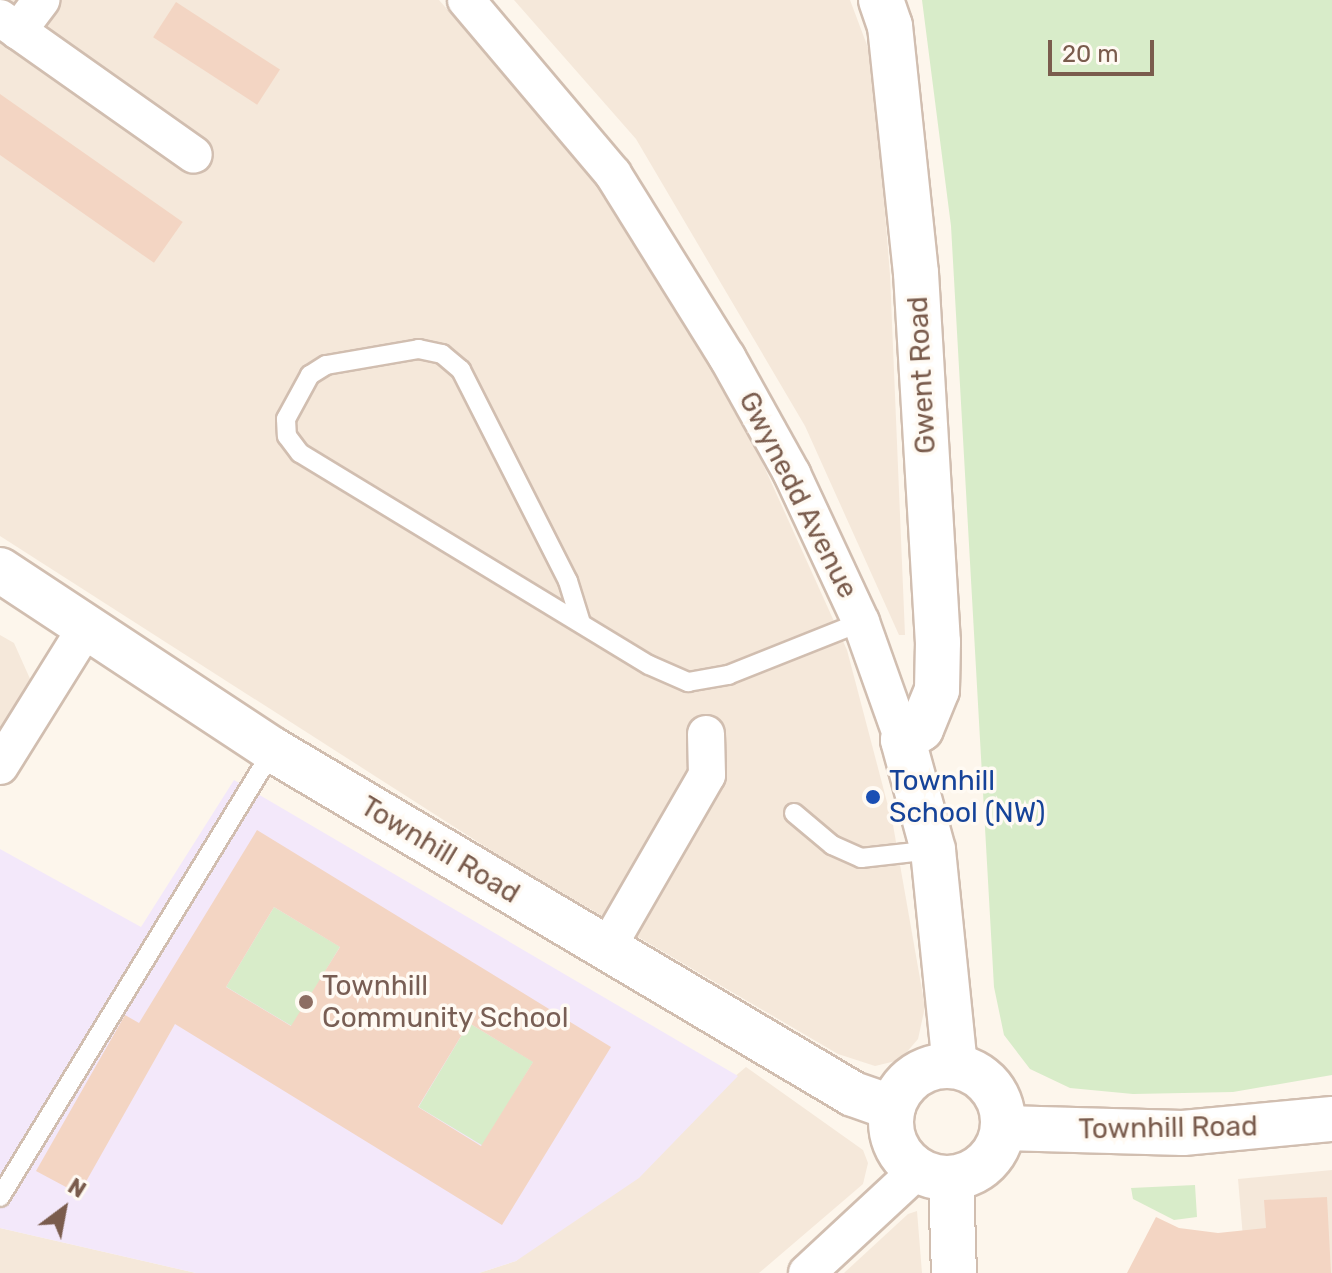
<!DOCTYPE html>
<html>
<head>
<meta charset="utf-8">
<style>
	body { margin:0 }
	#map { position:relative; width:1332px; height:1273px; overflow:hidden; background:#fdf6ec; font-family:Rubik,sans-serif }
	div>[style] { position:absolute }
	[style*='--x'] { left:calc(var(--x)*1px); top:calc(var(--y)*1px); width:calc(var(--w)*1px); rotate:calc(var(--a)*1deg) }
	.residential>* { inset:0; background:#f5e8da }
	.education>* { inset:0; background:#f3e8fa }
	.green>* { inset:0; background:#d8ecc9; transform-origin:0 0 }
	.building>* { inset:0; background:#f3d5c3; transform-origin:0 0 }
	.roads { filter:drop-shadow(2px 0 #d1beb0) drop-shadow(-2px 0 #d1beb0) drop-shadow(0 2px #d1beb0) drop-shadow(0 -2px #d1beb0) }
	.lane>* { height:18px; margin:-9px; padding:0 9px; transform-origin:9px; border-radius:9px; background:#fff }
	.street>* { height:36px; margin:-18px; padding:0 18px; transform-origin:18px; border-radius:18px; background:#fff }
	.secondary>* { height:44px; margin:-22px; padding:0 22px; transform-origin:22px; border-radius:22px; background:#fff }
	.secondary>.ring { margin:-22px; padding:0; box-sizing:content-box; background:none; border:44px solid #fff; border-radius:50% }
	.dots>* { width:22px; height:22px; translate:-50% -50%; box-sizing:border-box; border:4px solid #fffaf3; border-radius:50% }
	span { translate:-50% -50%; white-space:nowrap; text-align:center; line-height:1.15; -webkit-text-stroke:7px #fffaf3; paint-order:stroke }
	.street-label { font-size:28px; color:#7a5c4d }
	.transit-label { font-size:28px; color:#164399 }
	.left { translate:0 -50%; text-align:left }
	.education-label { font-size:28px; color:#785e54 }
	.north { position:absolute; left:24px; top:1169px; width:80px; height:80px; -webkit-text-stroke:6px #fffaf3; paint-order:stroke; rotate:32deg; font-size:22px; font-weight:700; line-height:32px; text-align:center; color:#7a5c4d }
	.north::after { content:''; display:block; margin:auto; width:28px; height:36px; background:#7a5c4d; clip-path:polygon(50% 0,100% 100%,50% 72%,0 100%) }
	.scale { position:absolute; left:1048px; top:40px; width:106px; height:36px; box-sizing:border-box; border:4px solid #7a5c4d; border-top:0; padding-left:10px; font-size:24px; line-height:28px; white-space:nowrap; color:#7a5c4d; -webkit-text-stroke:6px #fffaf3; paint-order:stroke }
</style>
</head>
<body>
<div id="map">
	<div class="residential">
		<div style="clip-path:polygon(0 0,439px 0,601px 183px,748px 431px,847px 650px,893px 825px,925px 1007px,918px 1039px,900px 1060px,875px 1066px,838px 1054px,503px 858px,0 536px)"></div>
		<div style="clip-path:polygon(514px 0,850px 0,873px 61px,890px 275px,905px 635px,899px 635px,805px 426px,636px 139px)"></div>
		<div style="clip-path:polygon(0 635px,14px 643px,31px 681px,0 730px)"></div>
		<div style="clip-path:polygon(746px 1067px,863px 1150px,868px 1163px,863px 1184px,759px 1273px,479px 1273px,516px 1261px)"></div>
		<div style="clip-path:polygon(1332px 1170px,1332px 1273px,1246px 1273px,1238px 1179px)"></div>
		<div style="clip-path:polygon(917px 1211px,922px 1273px,844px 1273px,908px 1214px)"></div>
		<div style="clip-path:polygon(0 1228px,196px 1273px,0 1273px)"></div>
	</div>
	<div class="education">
		<div style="clip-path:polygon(234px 780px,738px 1076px,639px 1178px,516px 1261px,479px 1273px,196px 1273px,0 1228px,0 849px,141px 927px)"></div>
	</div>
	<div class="green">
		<div style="clip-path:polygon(922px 0,1332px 0,1332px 1075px,1233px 1092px,1133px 1094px,1070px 1088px,1030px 1069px,1004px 1035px,994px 987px,951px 226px)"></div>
		<div style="left:274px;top:907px;width:77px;height:93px;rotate:31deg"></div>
		<div style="left:469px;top:1023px;width:75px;height:98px;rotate:31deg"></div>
		<div style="clip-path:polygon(1195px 1185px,1197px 1217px,1174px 1220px,1133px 1199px,1131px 1188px)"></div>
	</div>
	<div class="building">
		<div style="left:176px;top:2px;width:124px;height:42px;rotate:33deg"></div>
		<div style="left:0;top:94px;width:223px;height:50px;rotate:35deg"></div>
		<div style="clip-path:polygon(evenodd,257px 830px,611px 1047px,502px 1225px,175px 1024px,79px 1194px,36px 1171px,125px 1015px,139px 1023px,257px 830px,274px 907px,340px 947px,291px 1026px,226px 987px,274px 907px,257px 830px,469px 1023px,533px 1062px,481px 1146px,418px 1107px,469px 1023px)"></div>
		<div style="clip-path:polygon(1327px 1197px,1331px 1273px,1127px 1273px,1156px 1217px,1179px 1228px,1218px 1233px,1266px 1228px,1264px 1200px)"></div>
	</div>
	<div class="roads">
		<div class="lane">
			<div style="--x:581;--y:623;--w:44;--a:-107.2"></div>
			<div style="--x:568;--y:581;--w:237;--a:-116.9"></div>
			<div style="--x:461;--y:370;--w:25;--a:-140"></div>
			<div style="--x:442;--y:354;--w:24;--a:-168"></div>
			<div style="--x:419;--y:349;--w:94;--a:170.2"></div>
			<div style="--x:326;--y:365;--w:19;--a:148"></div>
			<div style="--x:310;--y:375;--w:50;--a:118.6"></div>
			<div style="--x:286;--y:419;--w:17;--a:87"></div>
			<div style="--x:287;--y:436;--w:21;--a:53"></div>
			<div style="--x:300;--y:453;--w:408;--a:31.3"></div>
			<div style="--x:649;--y:665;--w:43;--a:23.6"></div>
			<div style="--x:688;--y:682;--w:41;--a:-9.9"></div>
			<div style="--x:728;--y:675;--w:143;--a:-21.7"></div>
			<div style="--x:794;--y:813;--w:50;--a:40.1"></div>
			<div style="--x:832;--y:845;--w:32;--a:24"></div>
			<div style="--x:861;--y:858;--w:71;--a:-6.4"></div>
			<div style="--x:0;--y:1197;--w:524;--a:-58.59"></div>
		</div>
		<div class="street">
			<div style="--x:466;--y:0;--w:228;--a:49.8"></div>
			<div style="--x:613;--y:174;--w:216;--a:58.1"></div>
			<div style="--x:727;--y:357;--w:134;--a:60.9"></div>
			<div style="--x:792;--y:474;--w:163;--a:65"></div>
			<div style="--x:861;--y:622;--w:125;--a:70.4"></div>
			<div style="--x:0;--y:18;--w:237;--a:35.2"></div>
			<div style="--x:18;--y:31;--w:39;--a:-53"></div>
			<div style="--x:0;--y:766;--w:163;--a:-58.1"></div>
			<div style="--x:606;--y:950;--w:202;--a:-60"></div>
			<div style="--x:707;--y:775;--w:41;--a:-91.4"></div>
			<div style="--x:807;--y:1273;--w:151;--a:-42.9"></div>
		</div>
		<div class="secondary">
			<div style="--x:881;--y:0;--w:28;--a:71"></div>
			<div style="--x:890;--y:26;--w:248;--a:84"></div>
			<div style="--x:916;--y:273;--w:370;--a:86.6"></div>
			<div style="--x:938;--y:642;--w:48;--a:91.2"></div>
			<div style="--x:937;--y:690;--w:42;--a:112.3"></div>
			<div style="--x:921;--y:729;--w:21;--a:149"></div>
			<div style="--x:903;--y:740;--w:114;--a:74.7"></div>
			<div style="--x:933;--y:850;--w:217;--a:84.2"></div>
			<div style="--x:0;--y:570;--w:327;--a:33.4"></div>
			<div style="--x:273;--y:750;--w:674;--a:30.67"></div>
			<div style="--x:853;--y:1094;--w:42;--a:19.3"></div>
			<div class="ring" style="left:891px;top:1066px;width:68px;height:68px"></div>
			<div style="--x:1004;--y:1128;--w:179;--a:1.6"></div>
			<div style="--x:1183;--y:1133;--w:150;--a:-5.4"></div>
			<div style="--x:951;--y:1179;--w:94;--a:88.2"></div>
		</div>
	</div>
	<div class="dots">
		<div style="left:873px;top:797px;background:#1a4fb4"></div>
		<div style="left:306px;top:1002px;background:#8d6e63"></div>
	</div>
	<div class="street-label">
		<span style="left:922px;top:375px;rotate:-93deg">Gwent Road</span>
		<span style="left:798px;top:495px;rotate:63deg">Gwynedd Avenue</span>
		<span style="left:440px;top:850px;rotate:31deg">Townhill Road</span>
		<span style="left:1168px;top:1128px;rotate:-1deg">Townhill Road</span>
	</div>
	<div class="transit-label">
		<span class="left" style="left:889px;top:797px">Townhill<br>School (NW)</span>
	</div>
	<div class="education-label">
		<span class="left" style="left:322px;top:1002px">Townhill<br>Community School</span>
	</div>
	<div class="north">N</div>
	<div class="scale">20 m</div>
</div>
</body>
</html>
